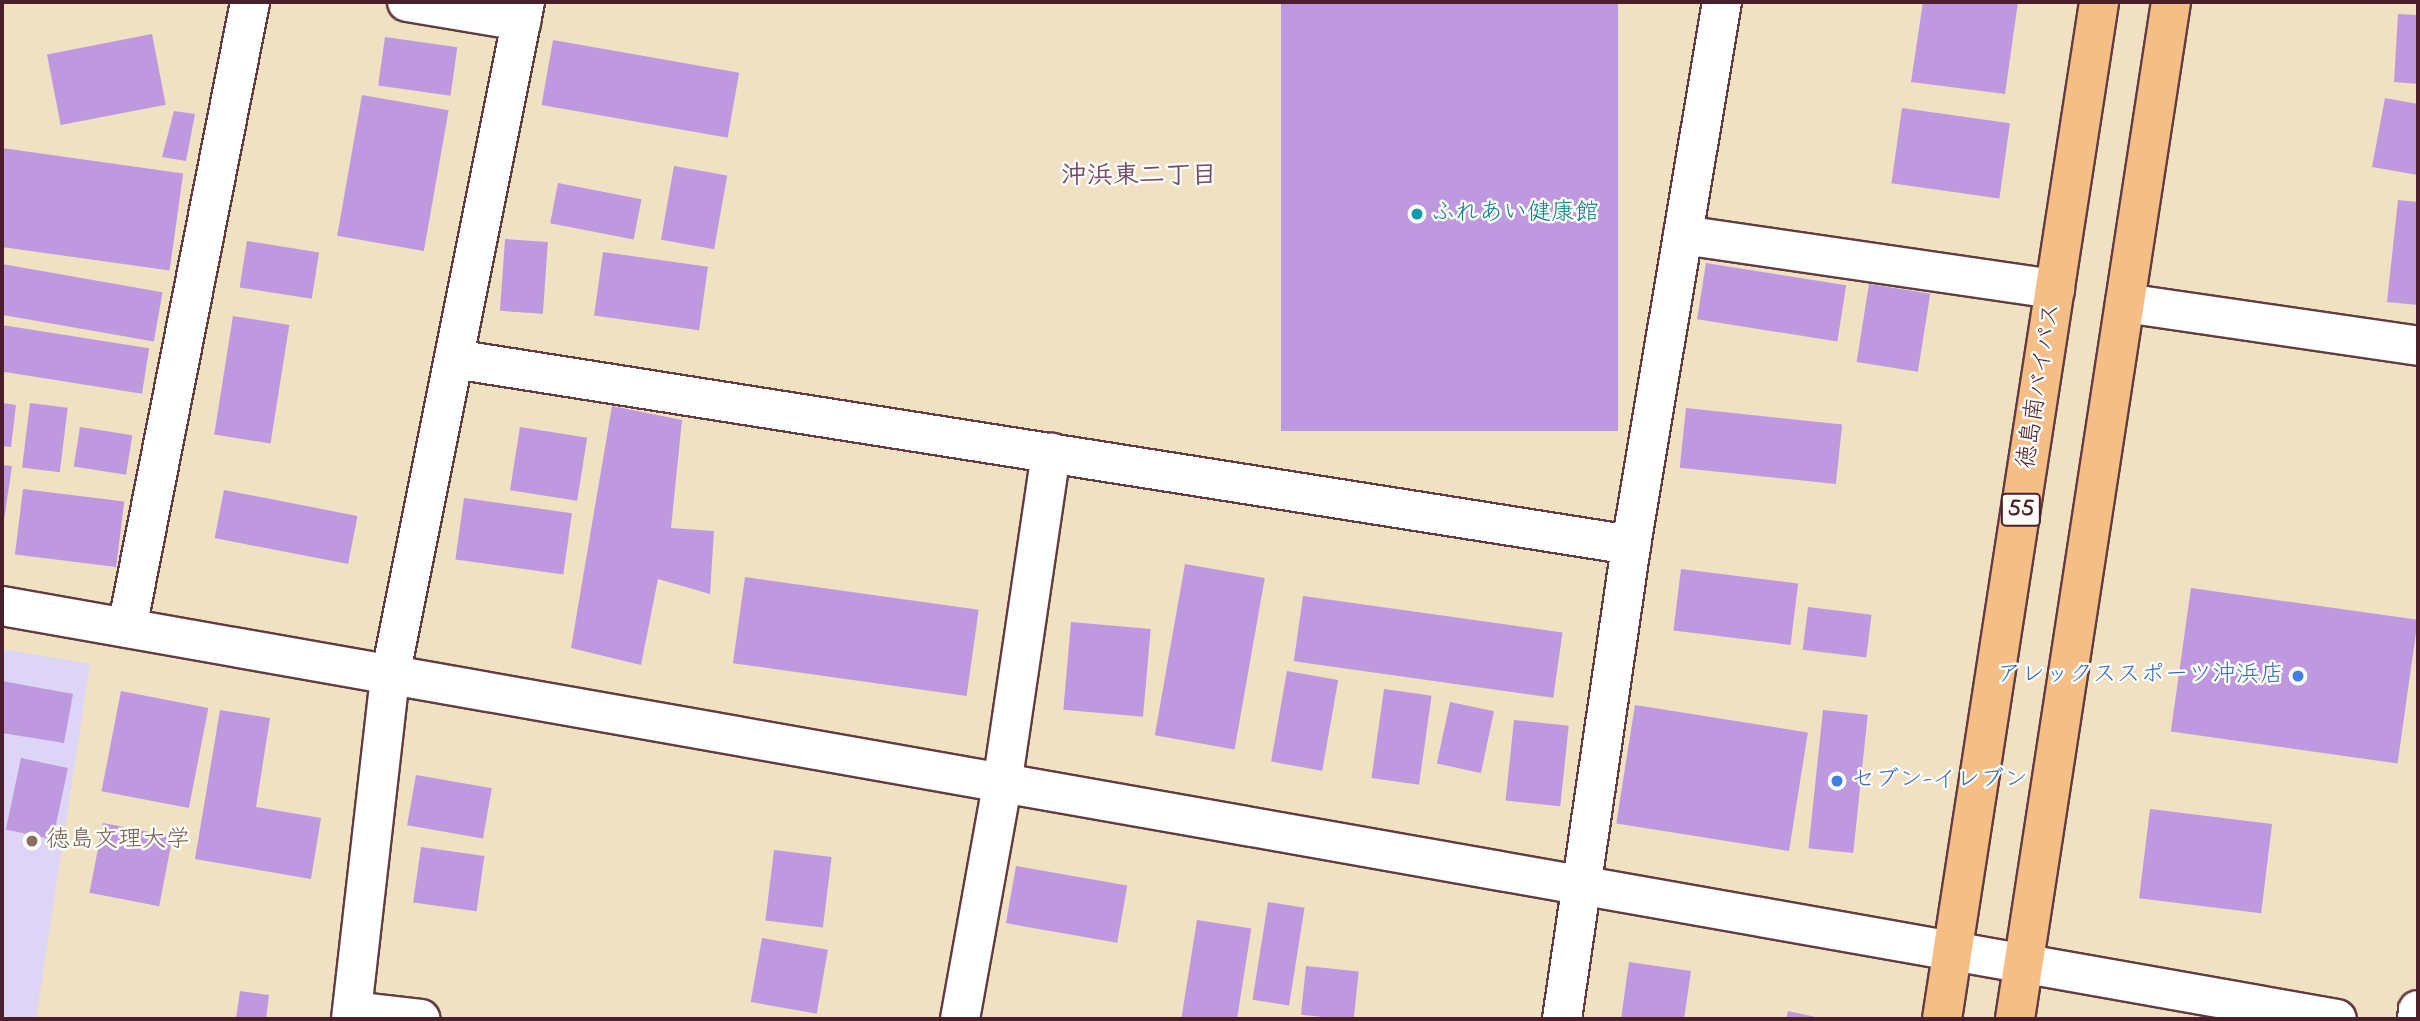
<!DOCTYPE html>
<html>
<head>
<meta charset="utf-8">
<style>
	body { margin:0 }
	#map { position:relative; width:2420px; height:1021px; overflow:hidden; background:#f0e1c3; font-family:"Indie Flower","Klee One",sans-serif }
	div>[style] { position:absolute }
	.built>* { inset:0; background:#ddd5f6 }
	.building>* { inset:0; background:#bf99e0; transform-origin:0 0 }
	.roads { filter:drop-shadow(2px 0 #633c42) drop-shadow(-2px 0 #633c42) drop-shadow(0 2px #633c42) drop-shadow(0 -2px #633c42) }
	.minor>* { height:38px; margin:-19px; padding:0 19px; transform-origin:19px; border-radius:19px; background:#fff }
	.highway>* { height:38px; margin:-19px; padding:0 19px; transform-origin:19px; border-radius:19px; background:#f6be87 }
	.dots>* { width:19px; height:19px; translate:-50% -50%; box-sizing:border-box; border:4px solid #fdfcf7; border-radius:50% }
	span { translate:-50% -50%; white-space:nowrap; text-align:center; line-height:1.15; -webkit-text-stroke:5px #fdfcf7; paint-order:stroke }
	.shield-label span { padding:2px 5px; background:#fdfcf7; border:2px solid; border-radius:5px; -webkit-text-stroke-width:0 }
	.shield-label { font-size:23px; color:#4a1f2b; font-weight:700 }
	.culture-label { font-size:24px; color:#0d838f }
	.left { translate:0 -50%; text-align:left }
	.street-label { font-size:24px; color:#4a1f2b }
	.shop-label { font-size:24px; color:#366cbe }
	.right { translate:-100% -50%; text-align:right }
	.education-label { font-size:24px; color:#785e54 }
	.neighbourhood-label { font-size:26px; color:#734a6a; font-weight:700 }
	.frame { position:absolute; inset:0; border:4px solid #4a1f2b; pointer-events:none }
</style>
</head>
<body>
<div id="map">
	<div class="built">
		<div style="clip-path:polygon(2px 649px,90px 664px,36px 1019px,2px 1019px)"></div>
	</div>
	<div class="building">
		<div style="left:1281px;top:2px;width:337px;height:429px"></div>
		<div style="clip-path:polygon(1923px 2px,2018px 2px,2005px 94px,1911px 82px)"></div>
		<div style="clip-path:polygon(2398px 14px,2418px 15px,2418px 84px,2394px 82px)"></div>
		<div style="left:152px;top:34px;width:72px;height:107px;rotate:79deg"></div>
		<div style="left:385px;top:37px;width:73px;height:49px;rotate:8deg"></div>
		<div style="left:553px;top:40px;width:189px;height:66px;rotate:10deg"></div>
		<div style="left:362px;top:95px;width:88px;height:143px;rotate:10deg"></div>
		<div style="clip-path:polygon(2385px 98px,2418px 104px,2418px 175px,2372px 167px)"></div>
		<div style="left:1902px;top:108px;width:109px;height:76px;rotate:8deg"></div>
		<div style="clip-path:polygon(174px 111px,195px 114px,186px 161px,162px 157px)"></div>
		<div style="left:2px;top:148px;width:183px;height:98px;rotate:8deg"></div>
		<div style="left:674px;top:166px;width:54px;height:75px;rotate:10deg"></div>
		<div style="left:558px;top:183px;width:85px;height:41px;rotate:11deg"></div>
		<div style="clip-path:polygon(2398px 200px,2418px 202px,2418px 305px,2387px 302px)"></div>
		<div style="left:505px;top:239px;width:43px;height:72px;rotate:4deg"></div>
		<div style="left:247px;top:241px;width:73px;height:47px;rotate:9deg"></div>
		<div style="left:603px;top:252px;width:106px;height:64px;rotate:8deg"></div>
		<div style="left:1706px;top:263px;width:142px;height:57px;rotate:9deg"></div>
		<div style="left:2px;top:264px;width:163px;height:50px;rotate:10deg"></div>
		<div style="left:1869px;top:284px;width:62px;height:79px;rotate:9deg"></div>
		<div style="left:233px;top:316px;width:57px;height:120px;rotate:9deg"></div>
		<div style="left:2px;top:325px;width:149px;height:46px;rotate:9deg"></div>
		<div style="clip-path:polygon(2px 403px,16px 405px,11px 447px,2px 446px)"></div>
		<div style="left:30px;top:403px;width:38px;height:65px;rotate:7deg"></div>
		<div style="clip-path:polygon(612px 406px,682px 420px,671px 528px,714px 531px,710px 594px,658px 579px,641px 665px,571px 648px)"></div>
		<div style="left:1686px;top:408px;width:157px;height:60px;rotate:6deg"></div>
		<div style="left:80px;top:427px;width:53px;height:40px;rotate:9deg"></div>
		<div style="left:520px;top:427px;width:68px;height:64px;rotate:9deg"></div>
		<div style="clip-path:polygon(2px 465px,12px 466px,3px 527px,2px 527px)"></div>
		<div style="left:23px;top:489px;width:102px;height:66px;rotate:7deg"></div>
		<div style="left:224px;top:490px;width:136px;height:49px;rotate:11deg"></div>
		<div style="left:464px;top:498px;width:109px;height:62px;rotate:8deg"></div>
		<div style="left:1185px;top:564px;width:81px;height:174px;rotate:10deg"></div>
		<div style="left:1681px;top:569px;width:118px;height:62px;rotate:7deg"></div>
		<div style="left:745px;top:577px;width:236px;height:87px;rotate:8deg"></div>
		<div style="left:2191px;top:588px;width:229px;height:145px;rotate:8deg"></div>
		<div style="left:1303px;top:596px;width:262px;height:66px;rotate:8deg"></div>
		<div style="left:1808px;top:607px;width:64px;height:43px;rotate:7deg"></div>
		<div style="left:1071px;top:622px;width:80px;height:88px;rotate:5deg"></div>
		<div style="left:1287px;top:671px;width:52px;height:92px;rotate:10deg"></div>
		<div style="clip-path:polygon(2px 681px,73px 694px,64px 743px,2px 733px)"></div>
		<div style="left:1384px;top:689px;width:48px;height:90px;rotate:8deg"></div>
		<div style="left:121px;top:691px;width:89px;height:102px;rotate:11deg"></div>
		<div style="left:1450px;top:702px;width:45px;height:63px;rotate:12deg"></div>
		<div style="left:1635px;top:705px;width:175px;height:120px;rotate:9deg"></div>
		<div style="clip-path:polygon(220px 710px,270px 718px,256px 807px,321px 818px,311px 879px,195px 859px)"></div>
		<div style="left:1823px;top:710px;width:45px;height:139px;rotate:6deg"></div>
		<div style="left:1514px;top:720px;width:55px;height:81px;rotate:6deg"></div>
		<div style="left:21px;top:758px;width:48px;height:73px;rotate:12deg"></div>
		<div style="left:416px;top:775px;width:77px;height:51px;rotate:10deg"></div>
		<div style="left:2150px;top:809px;width:123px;height:90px;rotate:7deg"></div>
		<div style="left:103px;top:823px;width:71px;height:71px;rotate:11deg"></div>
		<div style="left:421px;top:847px;width:64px;height:56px;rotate:8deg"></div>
		<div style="left:774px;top:850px;width:58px;height:71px;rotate:7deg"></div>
		<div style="left:1016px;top:866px;width:113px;height:58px;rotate:10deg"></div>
		<div style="left:1268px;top:902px;width:37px;height:99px;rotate:9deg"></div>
		<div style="left:1197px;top:920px;width:55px;height:100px;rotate:9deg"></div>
		<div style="left:762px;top:938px;width:67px;height:65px;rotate:10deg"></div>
		<div style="clip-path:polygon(1629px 962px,1691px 971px,1684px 1019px,1621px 1019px)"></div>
		<div style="left:1306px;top:966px;width:53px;height:49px;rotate:6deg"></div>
		<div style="clip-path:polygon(240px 991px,269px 995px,266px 1019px,236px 1019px)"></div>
		<div style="clip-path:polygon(1788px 1011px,1820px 1018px,1820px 1019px,1786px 1019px)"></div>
	</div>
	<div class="roads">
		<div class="minor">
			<div style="left:407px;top:2px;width:116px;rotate:9.5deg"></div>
			<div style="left:1683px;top:235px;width:376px;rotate:8.3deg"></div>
			<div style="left:2125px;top:303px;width:296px;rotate:8.3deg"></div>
			<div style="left:454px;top:359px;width:1192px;rotate:8.98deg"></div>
			<div style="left:2px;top:606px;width:2371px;rotate:10.03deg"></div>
			<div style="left:127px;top:628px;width:638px;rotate:-78.88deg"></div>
			<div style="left:353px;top:1011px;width:68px;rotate:6.7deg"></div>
			<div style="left:351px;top:1019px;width:344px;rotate:-83.5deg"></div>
			<div style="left:390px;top:677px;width:688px;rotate:-78.69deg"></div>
			<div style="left:960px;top:1019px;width:238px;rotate:-79.8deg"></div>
			<div style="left:1002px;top:785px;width:336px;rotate:-81.6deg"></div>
			<div style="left:1562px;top:1019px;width:479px;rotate:-81.7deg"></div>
			<div style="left:1631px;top:545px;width:551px;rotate:-80.49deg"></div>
			<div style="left:2417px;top:1019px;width:9px;rotate:-84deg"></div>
		</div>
		<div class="highway">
			<div style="left:1942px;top:1019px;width:1029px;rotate:-81.22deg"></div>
			<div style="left:2015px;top:1019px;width:1029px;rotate:-81.28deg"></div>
		</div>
	</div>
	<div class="dots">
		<div style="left:1417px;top:214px;background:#0f9aa8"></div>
		<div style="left:2298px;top:676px;background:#3f7fe0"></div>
		<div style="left:1837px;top:781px;background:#3f7fe0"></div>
		<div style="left:32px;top:841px;background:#8d6e63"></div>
	</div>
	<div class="shield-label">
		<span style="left:2021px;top:510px">55</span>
	</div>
	<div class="culture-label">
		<span class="left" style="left:1431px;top:214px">ふれあい健康館</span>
	</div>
	<div class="street-label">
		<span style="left:2040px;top:386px;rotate:-81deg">徳島南バイパス</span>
	</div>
	<div class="shop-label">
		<span class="right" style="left:2284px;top:676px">アレックススポーツ沖浜店</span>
		<span class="left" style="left:1851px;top:781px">セブン-イレブン</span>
	</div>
	<div class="education-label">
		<span class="left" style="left:46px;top:841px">徳島文理大学</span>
	</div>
	<div class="neighbourhood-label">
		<span style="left:1139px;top:178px">沖浜東二丁目</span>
	</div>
	<div class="frame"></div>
</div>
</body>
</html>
